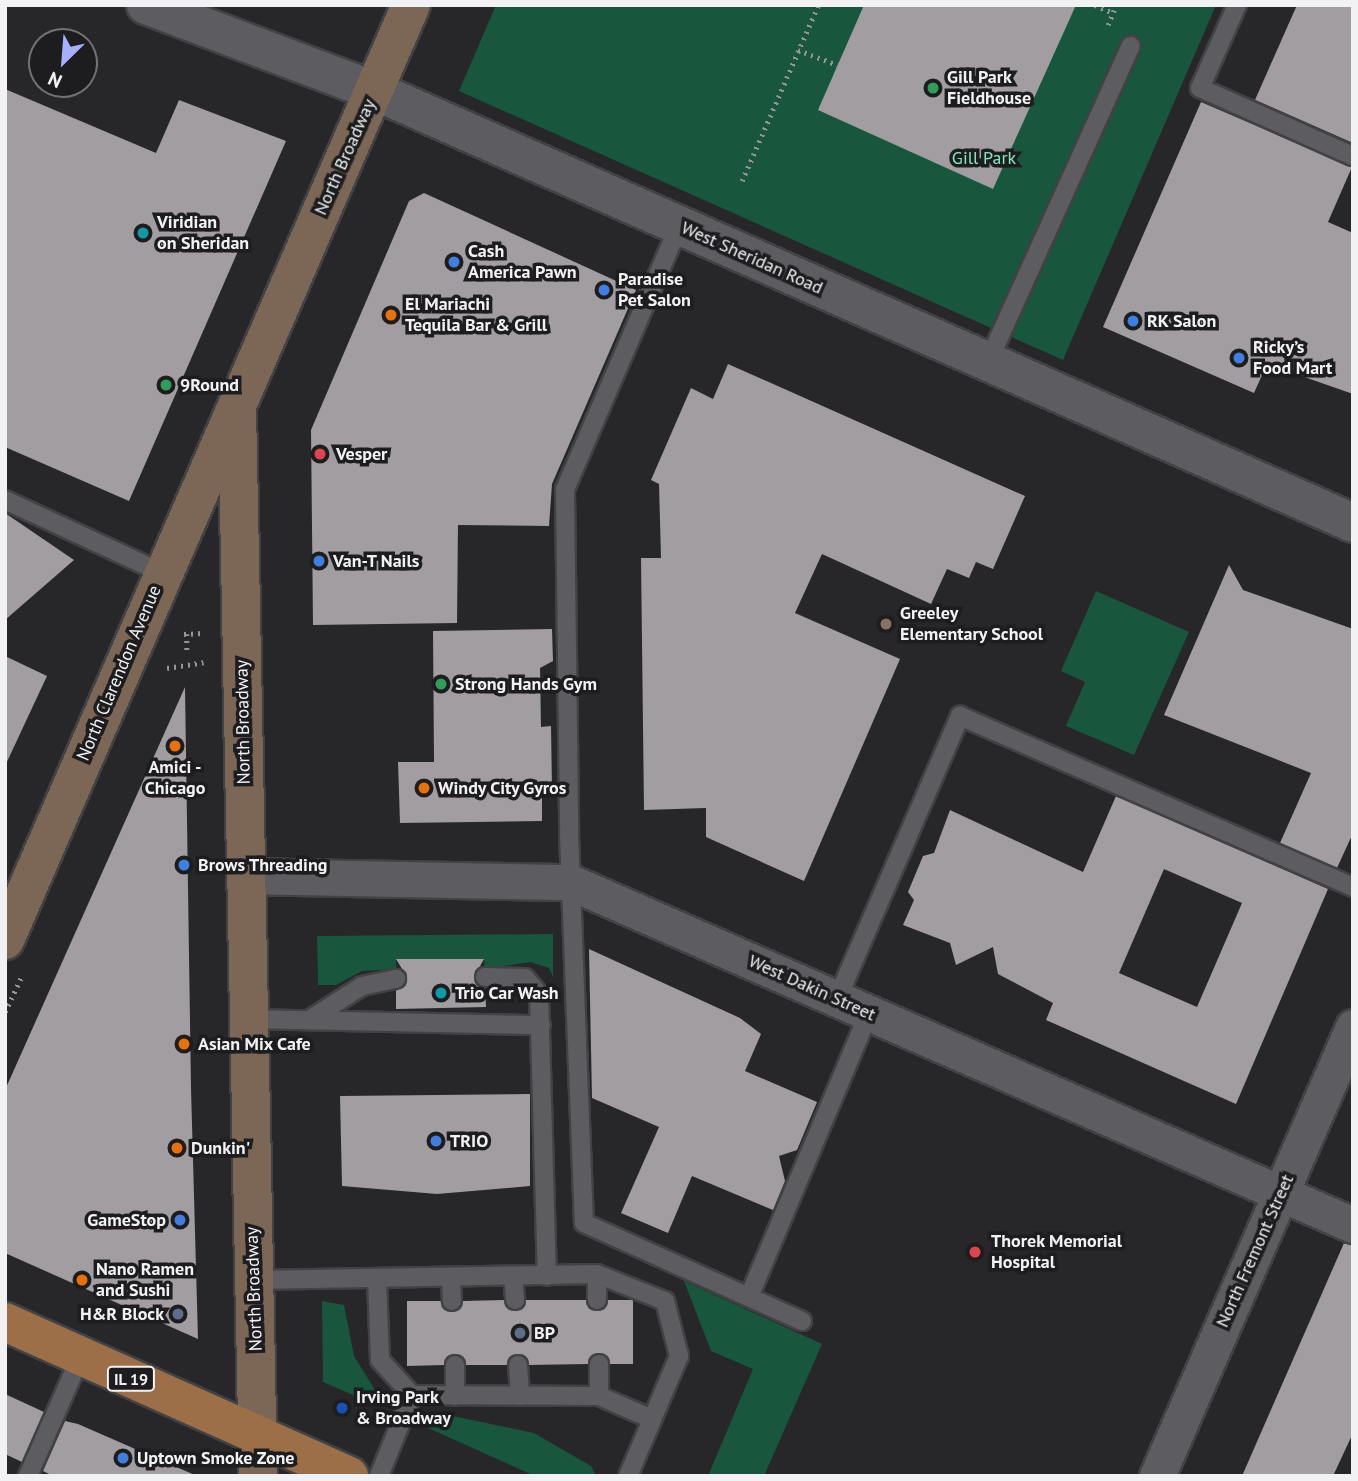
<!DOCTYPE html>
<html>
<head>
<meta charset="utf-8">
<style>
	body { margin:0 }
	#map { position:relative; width:1358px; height:1481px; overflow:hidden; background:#27272a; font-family:"PT Sans",sans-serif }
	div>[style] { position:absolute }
	.green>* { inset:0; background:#18563e }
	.building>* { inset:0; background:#a19da0 }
	.path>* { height:4.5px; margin-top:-2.25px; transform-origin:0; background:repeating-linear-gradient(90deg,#969699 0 2px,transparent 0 7px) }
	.roads { filter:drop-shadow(2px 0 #424244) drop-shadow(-2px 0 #424244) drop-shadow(0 2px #424244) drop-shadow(0 -2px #424244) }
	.service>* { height:18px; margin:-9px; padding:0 9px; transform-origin:9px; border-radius:9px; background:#5d5d61 }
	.minor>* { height:35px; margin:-17.5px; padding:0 17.5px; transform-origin:17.5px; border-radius:17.5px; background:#5d5d61 }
	.tertiary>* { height:38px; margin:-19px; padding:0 19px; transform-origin:19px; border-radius:19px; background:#5d5d61 }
	.secondary>* { height:38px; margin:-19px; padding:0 19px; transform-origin:19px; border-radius:19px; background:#7c6655 }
	.primary>* { height:38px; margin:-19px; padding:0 19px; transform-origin:19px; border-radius:19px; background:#9c6f49 }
	.dots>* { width:19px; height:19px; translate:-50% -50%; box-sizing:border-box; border:4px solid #1d1d20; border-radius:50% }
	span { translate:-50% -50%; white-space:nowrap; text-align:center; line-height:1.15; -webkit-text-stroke:7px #1d1d20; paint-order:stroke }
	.shield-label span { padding:2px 5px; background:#1d1d20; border:2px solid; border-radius:5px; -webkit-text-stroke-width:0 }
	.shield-label { font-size:16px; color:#f2f2f4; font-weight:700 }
	.poi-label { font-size:18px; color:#f2f2f4; font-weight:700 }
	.left { translate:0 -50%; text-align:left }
	.right { translate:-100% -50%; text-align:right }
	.street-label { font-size:18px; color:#f2f2f4 }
	.park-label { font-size:18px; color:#82e9bc }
	.frame { position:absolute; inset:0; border:7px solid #f2f2f4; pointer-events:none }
	.north { position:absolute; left:28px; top:28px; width:70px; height:70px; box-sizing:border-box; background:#1d1d20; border:2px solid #727275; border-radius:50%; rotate:205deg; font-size:19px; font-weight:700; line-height:28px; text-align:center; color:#f2f2f4 }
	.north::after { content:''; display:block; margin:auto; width:24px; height:32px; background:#a5b1fc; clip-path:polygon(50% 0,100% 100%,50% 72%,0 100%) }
</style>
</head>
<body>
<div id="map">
	<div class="green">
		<div style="clip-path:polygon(496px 5px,1216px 5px,1063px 360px,459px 91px)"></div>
		<div style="clip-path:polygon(1096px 591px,1189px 632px,1134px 755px,1066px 726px,1085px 682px,1061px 671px)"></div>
		<div style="clip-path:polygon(553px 934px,553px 977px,549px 968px,530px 962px,485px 969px,484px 959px,396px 959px,396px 969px,362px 971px,336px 985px,318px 985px,317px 936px)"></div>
		<div style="clip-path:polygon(684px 1281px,822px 1344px,764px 1476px,708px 1476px,753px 1369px,711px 1351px)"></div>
		<div style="clip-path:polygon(322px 1301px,344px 1305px,354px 1356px,375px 1390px,374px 1404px,323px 1382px)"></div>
		<div style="clip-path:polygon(448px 1415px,534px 1433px,591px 1466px,596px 1476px,535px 1476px,428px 1428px)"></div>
	</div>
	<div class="building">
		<div style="clip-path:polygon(864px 5px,1076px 5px,993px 189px,818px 110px)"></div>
		<div style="clip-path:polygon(1297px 5px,1353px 5px,1353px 143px,1255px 100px)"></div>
		<div style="clip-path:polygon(5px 89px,156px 153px,179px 100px,286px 141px,129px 501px,5px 447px)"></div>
		<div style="clip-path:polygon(1201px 102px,1352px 167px,1328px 222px,1353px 233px,1353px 394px,1267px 364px,1254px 393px,1103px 327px)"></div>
		<div style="clip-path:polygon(424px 193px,636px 290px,552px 484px,549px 526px,458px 525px,457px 623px,313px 625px,311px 430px,409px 201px)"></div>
		<div style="clip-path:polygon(728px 364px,1025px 496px,993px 569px,976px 562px,969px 578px,947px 569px,931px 604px,822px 554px,795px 613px,900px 659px,804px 881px,706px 837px,706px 808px,644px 810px,641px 558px,661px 558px,659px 484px,651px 480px,691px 388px,713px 399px)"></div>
		<div style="clip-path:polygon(5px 513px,74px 560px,5px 620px)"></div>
		<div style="clip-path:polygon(1229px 565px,1243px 590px,1353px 629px,1353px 833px,1337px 868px,1280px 843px,1311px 773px,1164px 715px)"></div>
		<div style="clip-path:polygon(552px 629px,553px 661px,540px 668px,541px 727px,551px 726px,552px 789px,542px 789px,542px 821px,400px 823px,398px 762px,434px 762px,433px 631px)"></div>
		<div style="clip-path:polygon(5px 656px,47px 676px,5px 766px)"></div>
		<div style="clip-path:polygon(185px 687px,191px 1088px,198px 1339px,5px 1253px,5px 1090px)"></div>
		<div style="clip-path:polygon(evenodd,1116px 796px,1328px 889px,1236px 1104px,1046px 1020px,1053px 1003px,998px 974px,993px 947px,956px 965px,950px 943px,903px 925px,914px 900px,908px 892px,923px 856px,934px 853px,950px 810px,1083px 872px,1116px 796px,1164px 869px,1242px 903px,1197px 1007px,1119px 973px,1164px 869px)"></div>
		<div style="clip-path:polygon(589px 949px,740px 1018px,761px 1034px,745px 1071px,817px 1102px,797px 1150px,779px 1156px,785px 1181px,773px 1210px,692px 1176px,668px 1233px,621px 1213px,659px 1127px,592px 1098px)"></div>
		<div style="clip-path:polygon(396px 959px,484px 959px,474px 977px,485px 988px,486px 1007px,396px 1009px,396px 991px,407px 977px)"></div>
		<div style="clip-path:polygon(530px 1094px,530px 1186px,437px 1194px,342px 1186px,340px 1096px)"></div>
		<div style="clip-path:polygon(1344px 1243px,1353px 1245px,1353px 1433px,1333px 1476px,1242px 1476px)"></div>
		<div style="clip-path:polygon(504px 1300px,515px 1311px,526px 1300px,586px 1300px,598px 1311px,608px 1300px,633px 1300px,633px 1364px,610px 1364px,598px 1353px,588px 1364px,529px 1365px,518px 1354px,507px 1365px,466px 1365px,454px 1354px,444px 1365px,407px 1366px,407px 1301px,441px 1301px,452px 1312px,463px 1301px)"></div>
		<div style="clip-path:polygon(5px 1394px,44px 1412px,22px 1462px,5px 1454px)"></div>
		<div style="clip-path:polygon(65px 1421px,78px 1424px,197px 1476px,53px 1476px,43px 1471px)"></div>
	</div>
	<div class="path">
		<div style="left:1095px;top:5px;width:20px;rotate:24deg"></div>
		<div style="left:1108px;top:25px;width:22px;rotate:-68deg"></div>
		<div style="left:798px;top:50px;width:43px;rotate:20.6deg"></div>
		<div style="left:742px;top:181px;width:192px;rotate:-66.6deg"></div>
		<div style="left:184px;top:634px;width:19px;rotate:-3deg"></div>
		<div style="left:187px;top:634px;width:17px;rotate:90deg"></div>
		<div style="left:167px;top:668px;width:37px;rotate:-9deg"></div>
		<div style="left:5px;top:1012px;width:38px;rotate:-65deg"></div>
	</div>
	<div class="roads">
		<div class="service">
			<div style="left:1237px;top:5px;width:91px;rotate:114deg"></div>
			<div style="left:1200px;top:88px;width:167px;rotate:24deg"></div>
			<div style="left:679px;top:226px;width:287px;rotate:113.4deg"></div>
			<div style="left:565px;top:489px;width:345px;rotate:89.3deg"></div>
			<div style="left:569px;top:834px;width:389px;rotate:87.8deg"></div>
			<div style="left:584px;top:1223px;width:239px;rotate:24.2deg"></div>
			<div style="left:988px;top:362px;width:347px;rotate:-65.7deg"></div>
			<div style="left:5px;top:500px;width:173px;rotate:24.9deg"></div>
			<div style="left:485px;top:977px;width:40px;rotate:1.4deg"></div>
			<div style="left:525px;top:978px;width:21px;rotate:49deg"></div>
			<div style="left:539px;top:994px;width:282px;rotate:88.4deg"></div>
			<div style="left:837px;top:999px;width:309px;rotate:-66.5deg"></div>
			<div style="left:960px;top:716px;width:429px;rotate:23.5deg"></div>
			<div style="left:248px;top:1019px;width:293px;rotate:1.2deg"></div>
			<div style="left:309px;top:1020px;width:63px;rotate:-32.7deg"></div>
			<div style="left:362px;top:986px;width:35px;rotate:-12deg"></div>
			<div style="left:597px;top:1274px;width:26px;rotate:90deg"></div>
			<div style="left:513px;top:1276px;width:24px;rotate:85deg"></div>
			<div style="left:451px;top:1277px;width:24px;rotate:88deg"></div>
			<div style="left:377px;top:1279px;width:81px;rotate:87.9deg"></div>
			<div style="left:380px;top:1360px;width:47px;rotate:47.6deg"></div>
			<div style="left:254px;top:1280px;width:343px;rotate:-1deg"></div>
			<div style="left:597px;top:1274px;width:73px;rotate:21.7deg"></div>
			<div style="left:665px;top:1301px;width:57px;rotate:75.7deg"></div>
			<div style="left:679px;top:1356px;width:130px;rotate:113deg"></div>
			<div style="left:749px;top:1297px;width:308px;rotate:-67.1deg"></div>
			<div style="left:599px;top:1364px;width:32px;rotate:90deg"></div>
			<div style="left:455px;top:1365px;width:31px;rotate:90deg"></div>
			<div style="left:518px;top:1365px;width:31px;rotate:86deg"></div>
			<div style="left:28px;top:1476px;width:131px;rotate:-66.2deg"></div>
			<div style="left:379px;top:1476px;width:87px;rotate:-67.8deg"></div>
			<div style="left:412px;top:1395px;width:187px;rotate:0.3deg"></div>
			<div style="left:599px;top:1396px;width:58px;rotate:23.5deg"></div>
		</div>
		<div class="minor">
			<div style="left:244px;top:876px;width:326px;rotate:1.1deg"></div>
			<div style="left:570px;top:882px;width:855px;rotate:23.66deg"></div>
			<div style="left:1157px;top:1476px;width:490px;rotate:-66.4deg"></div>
		</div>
		<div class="tertiary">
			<div style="left:146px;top:5px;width:245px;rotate:20.6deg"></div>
			<div style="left:375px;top:91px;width:1069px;rotate:23.83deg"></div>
		</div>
		<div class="secondary">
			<div style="left:237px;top:407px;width:1069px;rotate:88.87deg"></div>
			<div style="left:5px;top:940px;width:1019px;rotate:-66.53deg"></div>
		</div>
		<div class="primary">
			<div style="left:5px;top:1322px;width:377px;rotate:24.1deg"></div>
		</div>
	</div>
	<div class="dots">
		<div style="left:933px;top:88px;background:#2e9e5b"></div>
		<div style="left:143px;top:233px;background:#0f9aa8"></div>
		<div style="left:454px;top:262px;background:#3f7fe0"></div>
		<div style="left:604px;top:290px;background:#3f7fe0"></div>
		<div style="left:391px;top:315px;background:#e8710a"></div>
		<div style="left:1133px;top:321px;background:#3f7fe0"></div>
		<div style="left:1239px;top:358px;background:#3f7fe0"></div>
		<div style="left:166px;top:385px;background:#2e9e5b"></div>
		<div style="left:320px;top:454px;background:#e0444e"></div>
		<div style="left:319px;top:561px;background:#3f7fe0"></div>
		<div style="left:886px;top:624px;background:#8d6e63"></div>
		<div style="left:441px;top:684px;background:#2e9e5b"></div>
		<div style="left:175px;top:746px;background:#e8710a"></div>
		<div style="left:424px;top:788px;background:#e8710a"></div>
		<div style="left:184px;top:865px;background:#3f7fe0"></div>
		<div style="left:441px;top:993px;background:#0f9aa8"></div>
		<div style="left:184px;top:1044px;background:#e8710a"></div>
		<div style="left:436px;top:1141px;background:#3f7fe0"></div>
		<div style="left:177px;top:1148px;background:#e8710a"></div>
		<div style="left:180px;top:1220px;background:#3f7fe0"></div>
		<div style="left:975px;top:1252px;background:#e0444e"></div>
		<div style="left:82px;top:1280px;background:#e8710a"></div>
		<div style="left:178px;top:1314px;background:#5c6f8a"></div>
		<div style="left:520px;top:1333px;background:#5c6f8a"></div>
		<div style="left:342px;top:1408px;background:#1a4fb4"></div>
		<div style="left:123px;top:1458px;background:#3f7fe0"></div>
	</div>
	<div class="shield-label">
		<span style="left:131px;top:1379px">IL 19</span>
	</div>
	<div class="poi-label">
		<span class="left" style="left:947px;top:88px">Gill Park<br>Fieldhouse</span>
		<span class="left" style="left:157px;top:233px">Viridian<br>on Sheridan</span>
		<span class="left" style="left:468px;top:262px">Cash<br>America Pawn</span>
		<span class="left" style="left:618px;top:290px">Paradise<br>Pet Salon</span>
		<span class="left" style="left:405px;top:315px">El Mariachi<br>Tequila Bar &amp; Grill</span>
		<span class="left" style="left:1147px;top:321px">RK Salon</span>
		<span class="left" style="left:1253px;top:358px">Ricky’s<br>Food Mart</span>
		<span class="left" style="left:180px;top:385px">9Round</span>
		<span class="left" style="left:336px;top:454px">Vesper</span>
		<span class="left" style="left:333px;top:561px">Van-T Nails</span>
		<span class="left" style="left:900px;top:624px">Greeley<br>Elementary School</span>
		<span class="left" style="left:455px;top:684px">Strong Hands Gym</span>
		<span style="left:175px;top:778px">Amici -<br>Chicago</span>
		<span class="left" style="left:438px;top:788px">Windy City Gyros</span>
		<span class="left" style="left:198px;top:865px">Brows Threading</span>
		<span class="left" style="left:455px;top:993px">Trio Car Wash</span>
		<span class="left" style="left:198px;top:1044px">Asian Mix Cafe</span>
		<span class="left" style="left:450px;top:1141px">TRIO</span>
		<span class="left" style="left:191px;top:1148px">Dunkin'</span>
		<span class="right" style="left:166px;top:1220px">GameStop</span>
		<span class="left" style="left:991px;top:1252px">Thorek Memorial<br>Hospital</span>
		<span class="left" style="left:96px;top:1280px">Nano Ramen<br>and Sushi</span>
		<span class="right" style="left:164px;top:1314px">H&amp;R Block</span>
		<span class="left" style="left:534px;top:1333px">BP</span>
		<span class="left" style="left:356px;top:1408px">Irving Park<br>&amp; Broadway</span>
		<span class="left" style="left:137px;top:1458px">Uptown Smoke Zone</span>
	</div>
	<div class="street-label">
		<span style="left:345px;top:157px;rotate:-66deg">North Broadway</span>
		<span style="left:752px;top:258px;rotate:24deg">West Sheridan Road</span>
		<span style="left:119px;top:673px;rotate:-67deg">North Clarendon Avenue</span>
		<span style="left:243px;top:722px;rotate:-91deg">North Broadway</span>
		<span style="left:812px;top:988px;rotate:24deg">West Dakin Street</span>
		<span style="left:1255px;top:1251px;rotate:-66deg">North Fremont Street</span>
		<span style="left:254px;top:1289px;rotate:-92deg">North Broadway</span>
	</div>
	<div class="park-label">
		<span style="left:984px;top:158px">Gill Park</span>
	</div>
	<div class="frame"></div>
	<div class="north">N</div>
</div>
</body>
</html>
